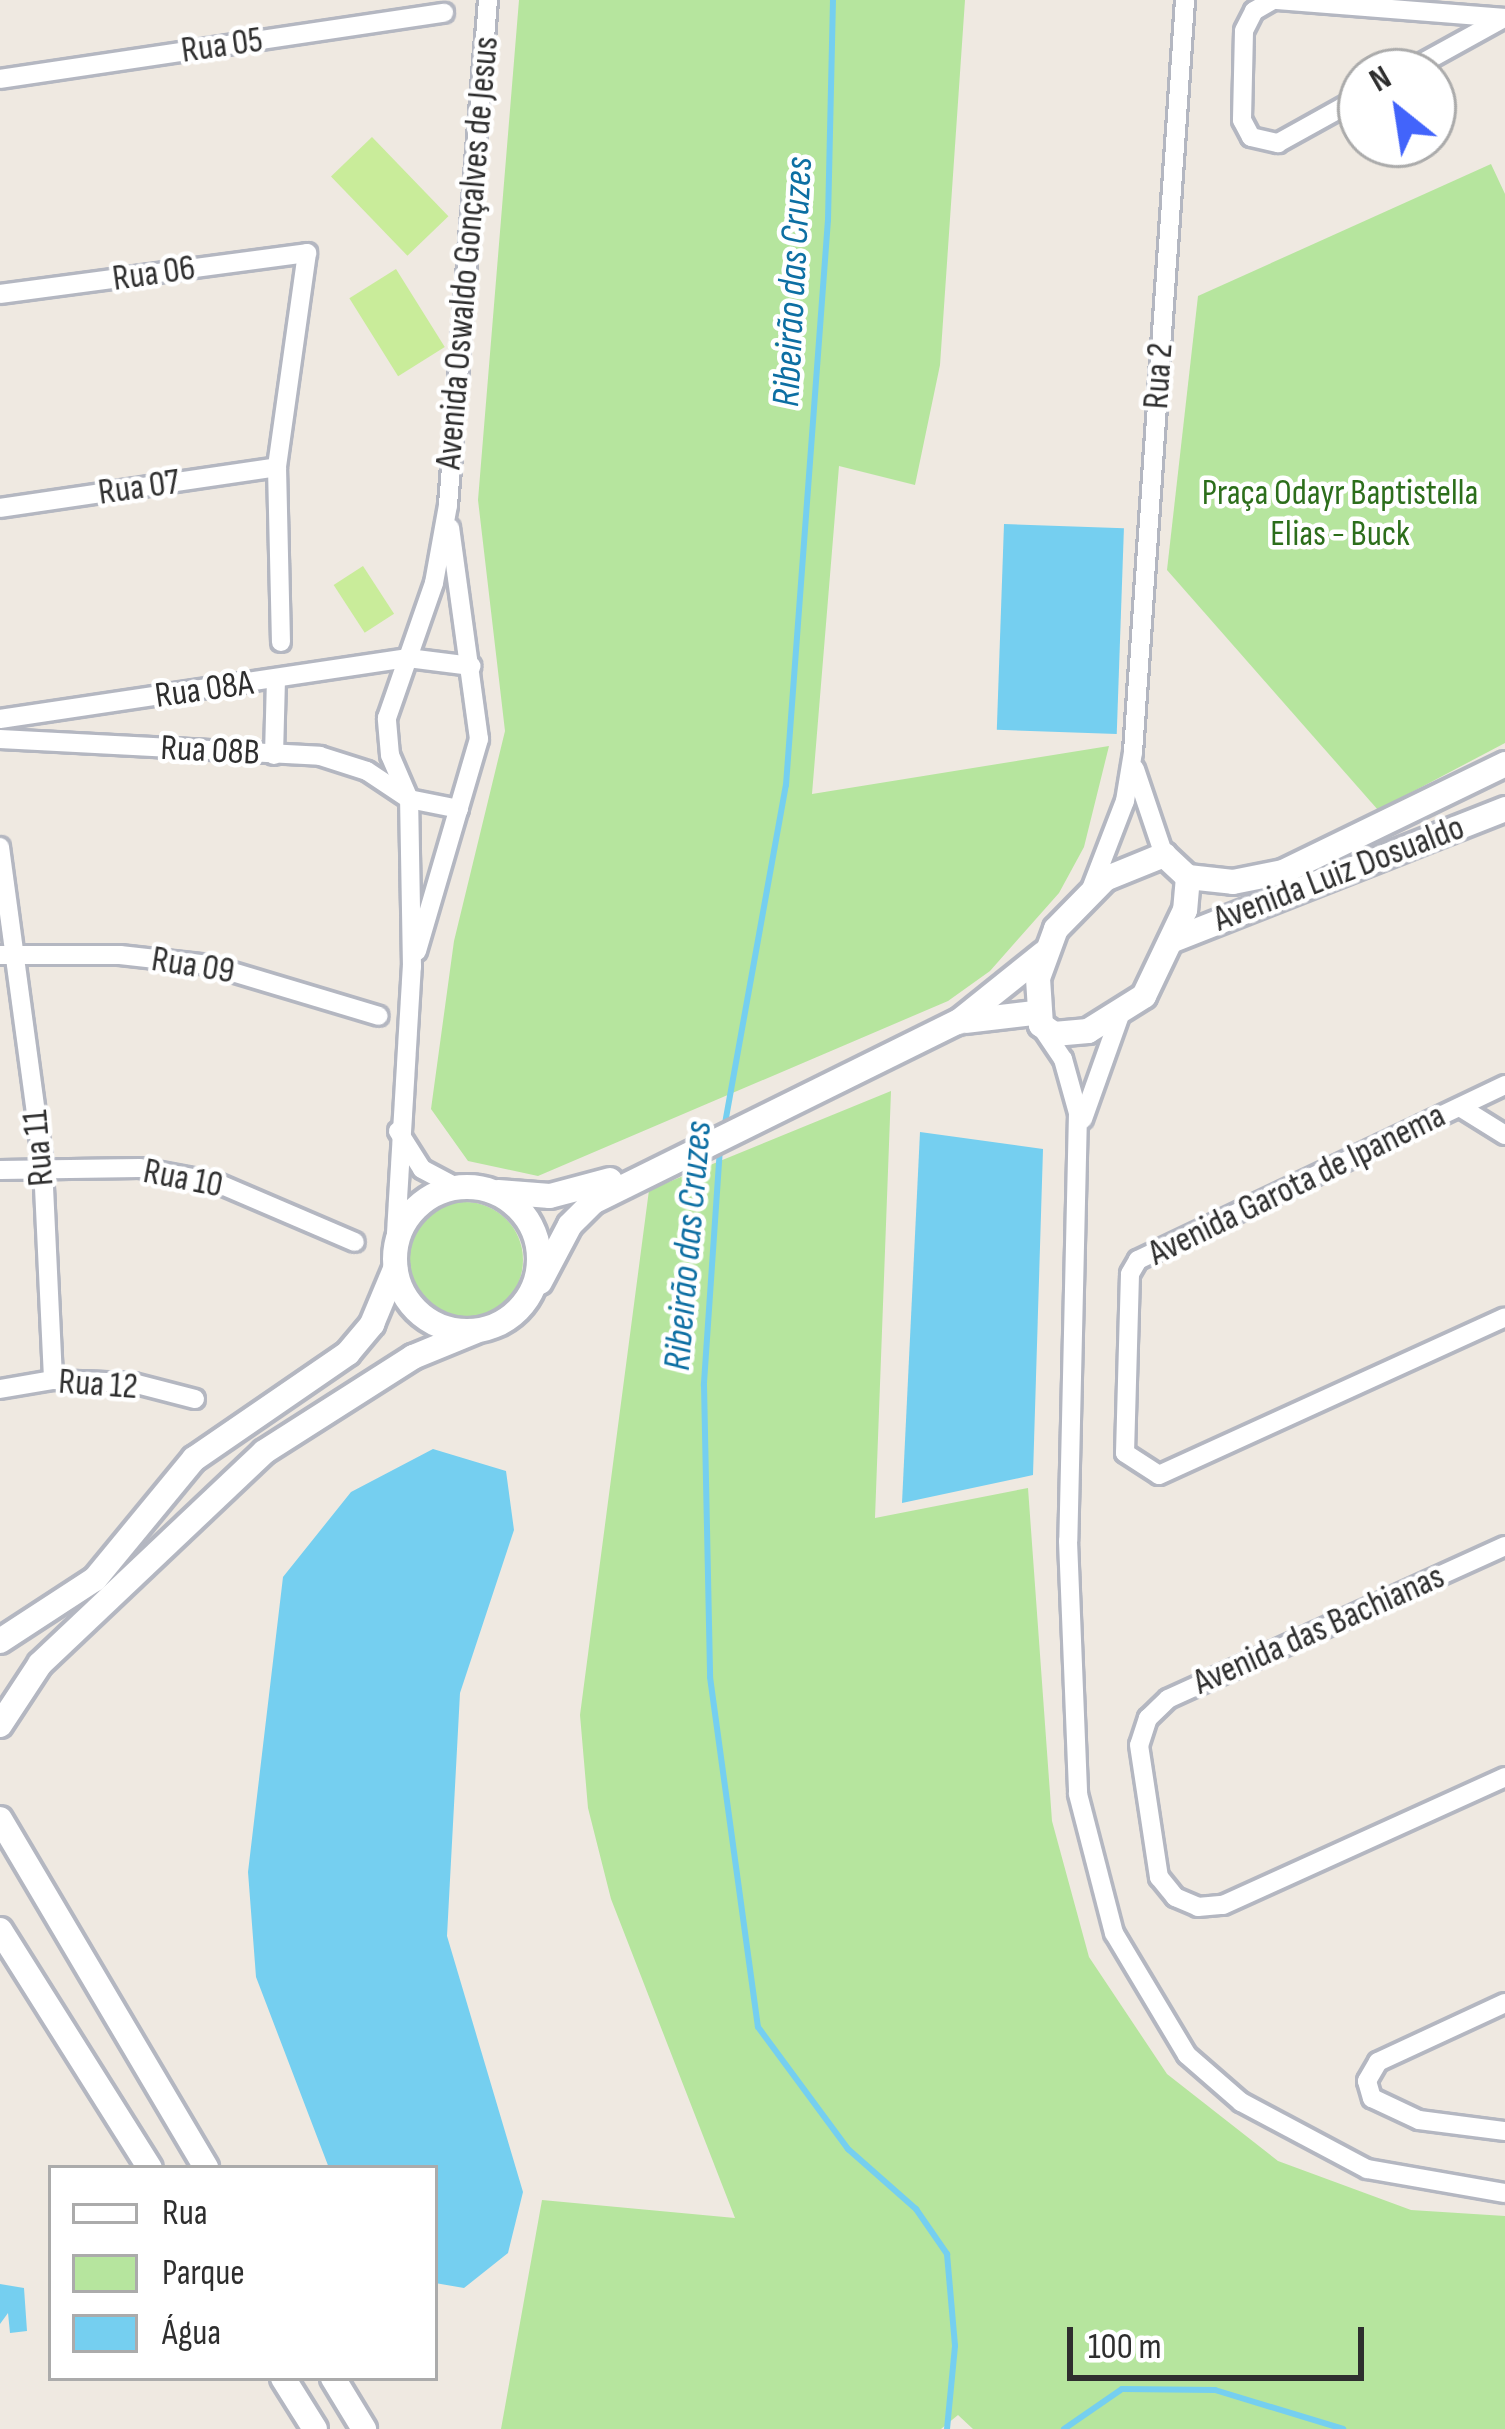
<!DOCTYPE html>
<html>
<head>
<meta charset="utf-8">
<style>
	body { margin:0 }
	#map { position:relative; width:1505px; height:2429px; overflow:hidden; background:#efe9e1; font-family:"Sofia Sans Condensed",sans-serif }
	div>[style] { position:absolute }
	.green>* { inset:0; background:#b6e59e }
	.round { border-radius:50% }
	.pitch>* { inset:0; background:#c9ec9a; transform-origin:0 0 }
	.water>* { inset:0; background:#75cff0; transform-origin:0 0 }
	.stream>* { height:6px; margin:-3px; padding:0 3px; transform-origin:3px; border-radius:3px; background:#75cff0 }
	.roads { filter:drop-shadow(3px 0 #b4b7c1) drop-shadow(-3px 0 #b4b7c1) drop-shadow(0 3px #b4b7c1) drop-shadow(0 -3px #b4b7c1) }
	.minor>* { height:18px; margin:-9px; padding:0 9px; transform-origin:9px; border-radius:9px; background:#fff }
	.tertiary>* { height:24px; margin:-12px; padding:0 12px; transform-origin:12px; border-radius:12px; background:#fff }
	.tertiary>.ring { margin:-12px; padding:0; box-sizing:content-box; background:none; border:24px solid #fff; border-radius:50% }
	span { translate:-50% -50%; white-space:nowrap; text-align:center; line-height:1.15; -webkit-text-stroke:9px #fff; paint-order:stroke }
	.street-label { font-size:36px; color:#2e2e2e }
	.park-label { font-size:36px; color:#2c6e1b }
	.water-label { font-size:39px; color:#0d6fa3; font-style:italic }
	.legend { position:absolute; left:48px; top:2165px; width:390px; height:216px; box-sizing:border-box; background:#fff; border:3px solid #ababab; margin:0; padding:15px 21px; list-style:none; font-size:36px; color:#2e2e2e }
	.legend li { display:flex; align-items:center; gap:24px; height:60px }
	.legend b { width:60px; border:3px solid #ababab }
	.north { position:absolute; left:1337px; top:48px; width:120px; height:120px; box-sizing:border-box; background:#fff; border:3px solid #ababab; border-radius:50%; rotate:330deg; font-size:33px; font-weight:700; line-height:48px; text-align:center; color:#2e2e2e }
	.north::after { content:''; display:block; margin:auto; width:42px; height:54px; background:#4264fb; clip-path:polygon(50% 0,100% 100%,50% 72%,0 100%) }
	.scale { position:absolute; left:1067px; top:2327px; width:297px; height:54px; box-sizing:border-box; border:6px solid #2e2e2e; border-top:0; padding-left:15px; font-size:36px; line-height:42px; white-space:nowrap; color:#2e2e2e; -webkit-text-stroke:9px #fff; paint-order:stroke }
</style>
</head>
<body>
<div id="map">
	<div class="green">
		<div style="clip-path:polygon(519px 0,965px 0,940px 365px,915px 485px,839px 466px,812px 794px,1109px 746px,1084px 847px,1059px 893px,990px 971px,948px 1001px,538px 1176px,468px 1161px,431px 1109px,454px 941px,505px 731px,478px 500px)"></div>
		<div style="clip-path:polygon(1491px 164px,1505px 194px,1505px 743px,1378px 810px,1167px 570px,1198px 296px)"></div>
		<div style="clip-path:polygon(891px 1091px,875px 1518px,1028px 1488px,1052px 1821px,1089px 1957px,1167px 2074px,1278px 2161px,1411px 2210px,1505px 2216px,1505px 2429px,973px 2429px,958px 2415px,941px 2429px,501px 2429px,542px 2200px,735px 2218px,611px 1899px,588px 1808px,580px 1715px,649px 1190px)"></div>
		<div class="round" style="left:407px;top:1202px;width:116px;height:116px"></div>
	</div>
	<div class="pitch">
		<div style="left:372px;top:137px;width:110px;height:57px;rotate:46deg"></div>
		<div style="left:396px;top:269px;width:92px;height:55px;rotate:58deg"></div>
		<div style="left:363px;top:566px;width:57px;height:35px;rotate:57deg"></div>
	</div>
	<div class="water">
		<div style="left:1004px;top:524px;width:120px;height:206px;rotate:2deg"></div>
		<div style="clip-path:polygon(920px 1132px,1043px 1149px,1033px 1475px,902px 1503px)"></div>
		<div style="clip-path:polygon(433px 1449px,506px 1471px,514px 1530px,460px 1693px,447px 1936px,523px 2192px,508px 2253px,464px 2288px,435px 2283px,435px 2168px,329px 2168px,256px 1977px,248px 1872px,283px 1577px,351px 1492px)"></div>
		<div style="clip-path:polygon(0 2284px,24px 2288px,27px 2331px,10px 2333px,8px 2313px,0 2324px)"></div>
	</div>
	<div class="stream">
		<div style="left:724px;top:1129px;width:350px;rotate:-79.8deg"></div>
		<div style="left:786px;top:785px;width:567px;rotate:-85.75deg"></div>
		<div style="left:828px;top:220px;width:220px;rotate:-88.7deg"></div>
		<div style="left:720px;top:1148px;width:238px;rotate:93.9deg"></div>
		<div style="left:704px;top:1385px;width:292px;rotate:88.8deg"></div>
		<div style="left:710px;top:1677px;width:353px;rotate:82.2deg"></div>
		<div style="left:758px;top:2027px;width:152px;rotate:53.6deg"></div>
		<div style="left:848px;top:2149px;width:91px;rotate:41.4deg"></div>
		<div style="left:916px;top:2209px;width:55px;rotate:55.4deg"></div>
		<div style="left:947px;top:2254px;width:92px;rotate:85deg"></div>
		<div style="left:955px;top:2346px;width:83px;rotate:95.5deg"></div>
		<div style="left:1064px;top:2429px;width:70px;rotate:-34.6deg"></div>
		<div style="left:1122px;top:2389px;width:93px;rotate:0.6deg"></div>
		<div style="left:1215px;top:2390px;width:134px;rotate:16.9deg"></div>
	</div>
	<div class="roads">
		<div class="minor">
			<div style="left:1273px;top:0;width:22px;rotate:150deg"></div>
			<div style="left:1254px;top:11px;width:22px;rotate:117deg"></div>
			<div style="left:1244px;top:31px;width:89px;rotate:91.3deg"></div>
			<div style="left:1242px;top:120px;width:19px;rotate:62deg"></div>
			<div style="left:1251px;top:137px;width:28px;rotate:13deg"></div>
			<div style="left:1278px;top:143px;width:95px;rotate:-29deg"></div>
			<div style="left:1277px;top:0;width:229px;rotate:4.5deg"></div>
			<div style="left:1406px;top:72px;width:110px;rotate:-28.9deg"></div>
			<div style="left:0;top:79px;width:449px;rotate:-8.5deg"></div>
			<div style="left:0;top:294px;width:310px;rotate:-7.6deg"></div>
			<div style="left:307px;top:253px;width:216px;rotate:98deg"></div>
			<div style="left:277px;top:467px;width:175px;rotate:88.7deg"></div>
			<div style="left:0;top:508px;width:280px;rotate:-8.4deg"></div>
			<div style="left:0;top:719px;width:413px;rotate:-8.5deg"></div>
			<div style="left:408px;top:658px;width:64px;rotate:7.2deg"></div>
			<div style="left:0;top:739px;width:320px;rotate:3deg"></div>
			<div style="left:320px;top:756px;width:49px;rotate:17.7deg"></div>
			<div style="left:367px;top:771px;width:50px;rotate:33.7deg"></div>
			<div style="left:409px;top:799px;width:51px;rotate:11.3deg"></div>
			<div style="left:274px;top:755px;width:75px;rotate:-88.5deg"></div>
			<div style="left:1135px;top:769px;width:91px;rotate:71.4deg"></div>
			<div style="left:0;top:847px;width:322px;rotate:82.3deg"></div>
			<div style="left:43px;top:1166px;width:214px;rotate:87.3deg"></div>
			<div style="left:1091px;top:889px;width:94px;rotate:-68.9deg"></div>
			<div style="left:1125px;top:801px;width:50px;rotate:-80.7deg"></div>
			<div style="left:1133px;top:752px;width:754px;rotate:-86.04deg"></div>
			<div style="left:417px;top:951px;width:221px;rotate:-73.7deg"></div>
			<div style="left:479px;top:739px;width:213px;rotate:-97.8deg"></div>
			<div style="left:0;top:955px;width:120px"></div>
			<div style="left:120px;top:955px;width:90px;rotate:6.4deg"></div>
			<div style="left:209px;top:965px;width:177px;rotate:16.7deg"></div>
			<div style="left:1042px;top:1028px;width:37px;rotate:56deg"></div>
			<div style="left:1063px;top:1059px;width:56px;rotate:74.5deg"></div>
			<div style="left:1078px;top:1113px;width:428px;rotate:91.3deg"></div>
			<div style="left:1068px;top:1541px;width:253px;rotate:87.7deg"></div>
			<div style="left:1078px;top:1794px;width:144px;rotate:75.5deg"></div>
			<div style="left:1114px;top:1933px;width:142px;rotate:59.1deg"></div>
			<div style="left:1187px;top:2055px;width:72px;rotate:41deg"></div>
			<div style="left:1241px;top:2102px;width:143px;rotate:28deg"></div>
			<div style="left:1367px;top:2169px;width:140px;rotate:9.9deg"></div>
			<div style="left:1505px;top:1085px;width:407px;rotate:154.5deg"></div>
			<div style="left:1138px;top:1260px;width:16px;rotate:120deg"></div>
			<div style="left:1130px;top:1274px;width:179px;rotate:91.6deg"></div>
			<div style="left:1125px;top:1453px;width:40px;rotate:32.9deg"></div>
			<div style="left:1159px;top:1475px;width:380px;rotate:-24.5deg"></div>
			<div style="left:1460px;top:1107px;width:53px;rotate:31.9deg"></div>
			<div style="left:1083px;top:1119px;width:107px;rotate:-70.4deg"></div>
			<div style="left:398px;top:1131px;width:45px;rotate:57.7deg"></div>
			<div style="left:422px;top:1169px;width:40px;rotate:28deg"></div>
			<div style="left:0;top:1170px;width:140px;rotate:-0.8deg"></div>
			<div style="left:140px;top:1168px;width:76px;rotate:10.6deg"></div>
			<div style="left:215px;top:1182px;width:152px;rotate:23.2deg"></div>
			<div style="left:395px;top:1250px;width:284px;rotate:-86.6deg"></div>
			<div style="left:412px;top:967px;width:168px;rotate:-91deg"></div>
			<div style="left:409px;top:799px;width:48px;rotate:-113.4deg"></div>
			<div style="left:390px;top:755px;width:37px;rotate:-95deg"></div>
			<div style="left:387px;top:718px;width:143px;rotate:-70.8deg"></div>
			<div style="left:434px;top:583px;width:79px;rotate:-79.8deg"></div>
			<div style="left:448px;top:505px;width:507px;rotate:-85.47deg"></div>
			<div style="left:0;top:1389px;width:54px;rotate:-9.6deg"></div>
			<div style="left:53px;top:1380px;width:80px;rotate:2.1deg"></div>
			<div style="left:133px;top:1383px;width:64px;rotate:14.5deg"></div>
			<div style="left:1505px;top:1546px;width:370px;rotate:155.6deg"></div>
			<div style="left:1168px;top:1699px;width:28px;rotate:136deg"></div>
			<div style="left:1148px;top:1718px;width:28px;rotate:108deg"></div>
			<div style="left:1139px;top:1745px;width:134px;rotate:81.4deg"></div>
			<div style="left:1159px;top:1877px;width:26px;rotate:51deg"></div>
			<div style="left:1175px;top:1897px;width:25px;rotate:23deg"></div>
			<div style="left:1198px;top:1907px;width:25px;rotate:-5deg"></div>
			<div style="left:1223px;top:1905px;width:310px;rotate:-24.4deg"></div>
			<div style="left:1505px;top:2003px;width:140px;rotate:155.1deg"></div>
			<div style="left:1378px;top:2062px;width:22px;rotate:120deg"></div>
			<div style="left:1367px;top:2081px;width:18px;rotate:74deg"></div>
			<div style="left:1372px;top:2098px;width:52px;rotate:25.1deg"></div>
			<div style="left:1419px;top:2120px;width:87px;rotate:7.3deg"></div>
		</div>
		<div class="tertiary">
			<div style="left:1164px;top:855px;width:33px;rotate:43deg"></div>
			<div style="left:1188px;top:877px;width:33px;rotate:95deg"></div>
			<div style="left:1185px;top:910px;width:95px;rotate:115.5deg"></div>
			<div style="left:1144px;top:996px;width:66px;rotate:148deg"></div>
			<div style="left:1088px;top:1031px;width:34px;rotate:175deg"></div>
			<div style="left:1054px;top:1034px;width:16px;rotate:-145deg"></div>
			<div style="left:1041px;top:1025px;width:47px;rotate:-93.7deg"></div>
			<div style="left:1038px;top:978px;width:52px;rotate:-69.8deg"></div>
			<div style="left:1056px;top:929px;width:70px;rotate:-45.6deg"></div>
			<div style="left:1105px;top:879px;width:64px;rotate:-22.1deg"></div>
			<div style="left:1188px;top:877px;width:45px;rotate:6.3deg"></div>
			<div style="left:1233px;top:882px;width:51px;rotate:-11.3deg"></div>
			<div style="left:1283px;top:872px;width:247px;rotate:-25.9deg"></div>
			<div style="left:1173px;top:940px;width:357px;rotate:-21.5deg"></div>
			<div style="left:966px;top:1021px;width:68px;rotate:-6.7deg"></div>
			<div class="ring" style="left:395px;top:1187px;width:120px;height:120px"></div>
			<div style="left:498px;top:1192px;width:52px;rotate:4.4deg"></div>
			<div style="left:550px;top:1196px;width:62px;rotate:-14.9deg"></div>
			<div style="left:540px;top:1282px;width:64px;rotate:-62.2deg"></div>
			<div style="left:570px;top:1225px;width:33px;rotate:-45deg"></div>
			<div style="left:593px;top:1202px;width:407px;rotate:-26.3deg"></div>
			<div style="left:958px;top:1022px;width:110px;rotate:-38.7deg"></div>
			<div style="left:0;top:1641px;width:113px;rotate:-33.1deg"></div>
			<div style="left:95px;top:1579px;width:156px;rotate:-50.5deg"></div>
			<div style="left:194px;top:1459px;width:187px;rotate:-34.5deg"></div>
			<div style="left:348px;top:1353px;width:38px;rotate:-50deg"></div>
			<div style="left:372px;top:1324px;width:60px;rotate:-67.3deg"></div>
			<div style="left:0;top:1725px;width:73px;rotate:-56.7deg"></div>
			<div style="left:40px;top:1664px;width:308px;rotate:-43.4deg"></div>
			<div style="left:264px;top:1452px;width:177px;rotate:-32.5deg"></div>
			<div style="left:413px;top:1357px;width:68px;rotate:-22.4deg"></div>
			<div style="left:0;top:1819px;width:405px;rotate:59.4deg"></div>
			<div style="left:0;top:1930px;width:281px;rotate:57.8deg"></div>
			<div style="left:283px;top:2378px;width:60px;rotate:57.9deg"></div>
			<div style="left:333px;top:2378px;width:60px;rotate:58.7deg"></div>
		</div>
	</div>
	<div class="street-label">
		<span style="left:222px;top:46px;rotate:-8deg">Rua 05</span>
		<span style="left:468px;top:253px;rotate:-85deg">Avenida Oswaldo Gonçalves de Jesus</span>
		<span style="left:154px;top:274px;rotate:-8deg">Rua 06</span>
		<span style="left:1159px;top:376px;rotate:-86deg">Rua 2</span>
		<span style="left:139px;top:488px;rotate:-8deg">Rua 07</span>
		<span style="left:204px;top:690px;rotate:-8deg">Rua 08A</span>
		<span style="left:210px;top:751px;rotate:3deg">Rua 08B</span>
		<span style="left:1339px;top:874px;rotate:-21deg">Avenida Luiz Dosualdo</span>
		<span style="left:193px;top:966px;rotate:9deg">Rua 09</span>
		<span style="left:39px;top:1148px;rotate:-95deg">Rua 11</span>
		<span style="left:183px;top:1179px;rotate:11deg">Rua 10</span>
		<span style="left:1297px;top:1185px;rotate:-26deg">Avenida Garota de Ipanema</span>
		<span style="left:98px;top:1385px;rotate:4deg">Rua 12</span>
		<span style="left:1319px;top:1630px;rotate:-24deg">Avenida das Bachianas</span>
	</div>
	<div class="park-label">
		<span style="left:1340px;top:514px">Praça Odayr Baptistella<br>Elias - Buck</span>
	</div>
	<div class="water-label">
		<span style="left:794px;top:282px;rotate:-87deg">Ribeirão das Cruzes</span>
		<span style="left:689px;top:1246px;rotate:-85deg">Ribeirão das Cruzes</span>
	</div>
	<ul class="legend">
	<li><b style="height:15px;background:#fff"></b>Rua</li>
	<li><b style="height:33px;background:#b6e59e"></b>Parque</li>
	<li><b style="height:33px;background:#75cff0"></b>Água</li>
	</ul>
	<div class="north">N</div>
	<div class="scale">100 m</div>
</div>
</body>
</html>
